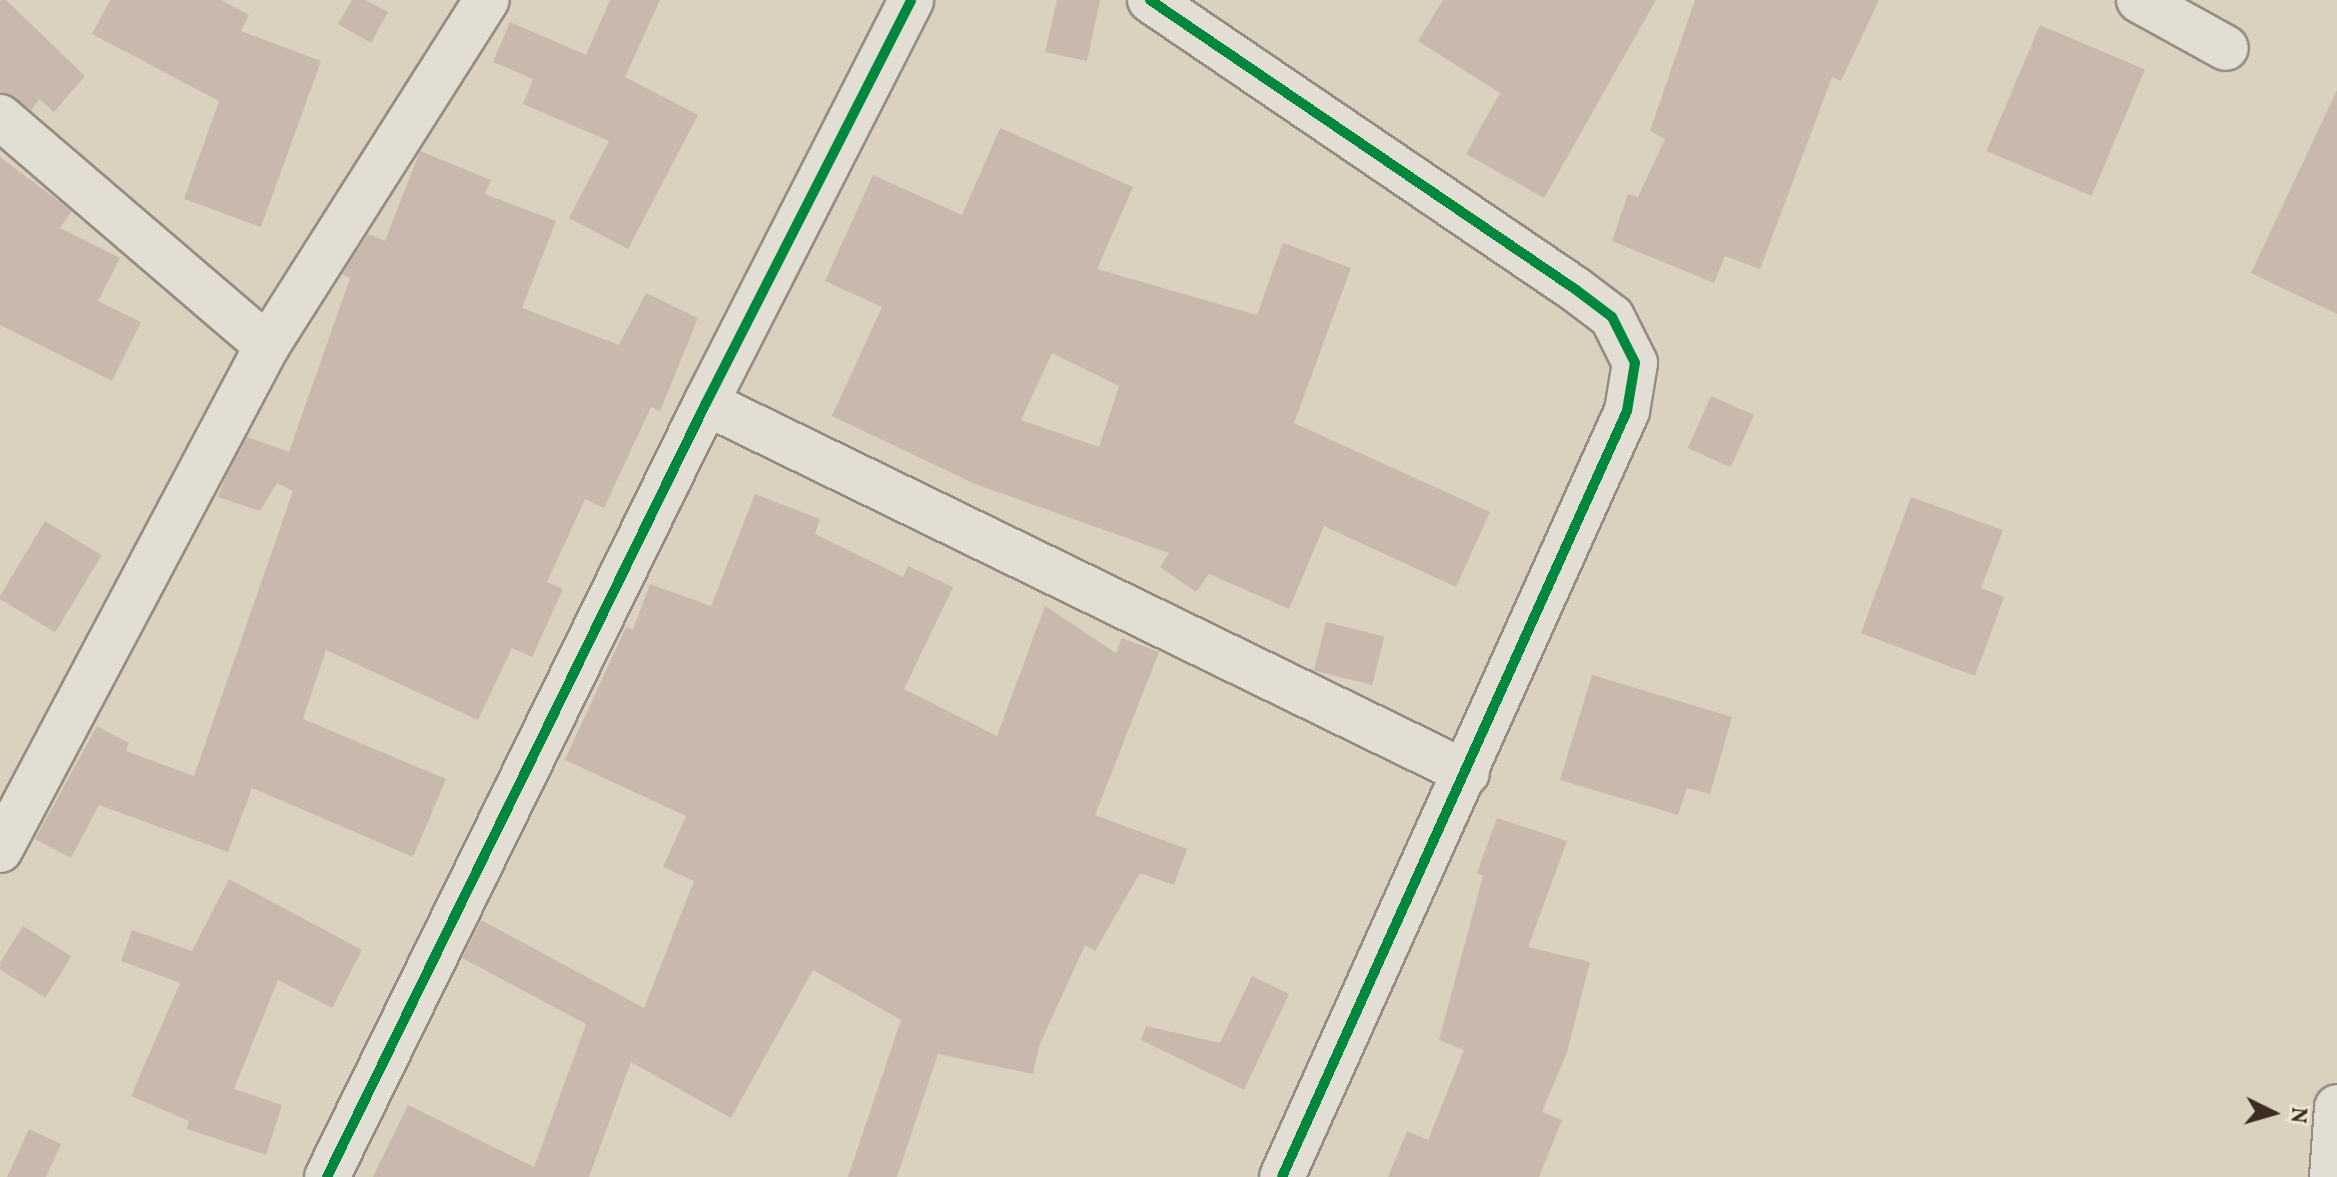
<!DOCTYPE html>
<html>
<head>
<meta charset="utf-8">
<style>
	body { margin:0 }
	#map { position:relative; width:2337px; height:1177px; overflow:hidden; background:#dad1be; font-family:Vollkorn,serif }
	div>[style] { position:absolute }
	.building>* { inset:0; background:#c8b9ac; transform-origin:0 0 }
	.roads { filter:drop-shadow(2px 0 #958d82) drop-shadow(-2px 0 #958d82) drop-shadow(0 2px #958d82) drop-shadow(0 -2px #958d82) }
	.street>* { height:44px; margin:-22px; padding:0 22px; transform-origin:22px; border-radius:22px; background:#e2ded4 }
	.cycleway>* { height:10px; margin:-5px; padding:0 5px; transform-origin:5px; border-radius:5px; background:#00873e }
	span { translate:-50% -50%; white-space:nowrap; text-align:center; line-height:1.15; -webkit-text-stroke:8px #eee4ce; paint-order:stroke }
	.north { position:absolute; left:2233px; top:1073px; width:80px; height:80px; -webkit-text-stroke:6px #eee4ce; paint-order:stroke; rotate:95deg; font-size:22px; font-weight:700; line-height:32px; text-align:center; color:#3b2c23 }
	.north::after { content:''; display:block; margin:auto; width:28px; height:36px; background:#3b2c23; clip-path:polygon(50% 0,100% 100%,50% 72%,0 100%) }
</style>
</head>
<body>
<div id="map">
	<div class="building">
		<div style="clip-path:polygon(0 0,6px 0,85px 76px,54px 112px,39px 99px,31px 111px,0 93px)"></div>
		<div style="clip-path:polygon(110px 0,221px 0,249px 15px,241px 31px,321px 61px,261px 227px,184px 199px,219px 101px,92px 34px)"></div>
		<div style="clip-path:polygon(352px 0,365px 0,388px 12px,371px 43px,338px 24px)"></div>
		<div style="clip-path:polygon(610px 0,660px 0,625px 77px,698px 115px,628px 249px,569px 218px,609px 141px,523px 104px,533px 79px,493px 62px,510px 22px,586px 55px)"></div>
		<div style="clip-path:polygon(1057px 0,1100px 0,1087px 61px,1045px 52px)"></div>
		<div style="clip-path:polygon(1443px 0,1656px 0,1544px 198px,1466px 154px,1500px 93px,1418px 41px)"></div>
		<div style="clip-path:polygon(1695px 0,1879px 0,1841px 81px,1832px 77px,1760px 269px,1725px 256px,1714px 283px,1612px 241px,1628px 194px,1638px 197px,1665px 139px,1650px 131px)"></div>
		<div style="left:2040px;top:25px;width:114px;height:137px;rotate:23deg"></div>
		<div style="clip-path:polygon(2337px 90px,2337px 314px,2251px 273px)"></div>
		<div style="clip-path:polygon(evenodd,1000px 128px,1133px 187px,1097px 269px,1257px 315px,1283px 243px,1351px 268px,1294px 423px,1490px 512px,1456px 587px,1324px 526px,1289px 609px,1209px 574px,1196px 592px,1160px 567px,1169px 553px,975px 484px,832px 416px,882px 307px,825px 281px,873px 175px,962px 215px,1000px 128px,1052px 353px,1119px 386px,1099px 447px,1021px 420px,1052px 353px)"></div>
		<div style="clip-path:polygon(420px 151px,491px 180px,485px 194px,556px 221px,522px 308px,619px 345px,646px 293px,698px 318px,660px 411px,651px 407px,604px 508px,585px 499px,547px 582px,563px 589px,532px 657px,512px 648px,478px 720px,326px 650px,303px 719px,446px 779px,413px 857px,252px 788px,228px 852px,99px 805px,71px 858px,35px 839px,97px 726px,129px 743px,126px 751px,194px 776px,293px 491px,277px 483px,260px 511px,218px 497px,224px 481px,247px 437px,289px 452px,350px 278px,342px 274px,368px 234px,385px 241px)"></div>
		<div style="clip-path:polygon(0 157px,72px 211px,60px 228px,120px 258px,98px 301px,141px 322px,112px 381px,0 325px)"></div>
		<div style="left:1711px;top:396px;width:47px;height:57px;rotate:24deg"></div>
		<div style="clip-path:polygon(755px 494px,820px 519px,815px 534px,903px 577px,908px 566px,953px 587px,904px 689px,997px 736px,1045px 606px,1116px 653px,1122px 638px,1159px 652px,1095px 815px,1187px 849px,1174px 885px,1140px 873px,1095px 951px,1085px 945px,1039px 1046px,1033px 1074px,938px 1054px,897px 1177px,848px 1177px,901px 1020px,813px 970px,731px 1118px,631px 1062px,589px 1177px,373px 1177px,408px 1105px,534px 1167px,586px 1024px,462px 958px,481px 920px,644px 1008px,694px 881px,663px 867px,686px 816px,565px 760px,626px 627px,633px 630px,650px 584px,711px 606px)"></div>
		<div style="clip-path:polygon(1911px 497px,2003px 530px,1981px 588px,2004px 597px,1975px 676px,1861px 633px)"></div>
		<div style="left:45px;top:521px;width:66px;height:90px;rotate:31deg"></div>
		<div style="left:1326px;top:622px;width:60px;height:50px;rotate:14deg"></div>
		<div style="clip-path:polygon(1592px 675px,1732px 717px,1710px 794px,1687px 788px,1678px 815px,1560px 780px)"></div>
		<div style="clip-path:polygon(1497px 818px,1567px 841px,1528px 947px,1590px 962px,1567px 1052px,1542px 1112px,1562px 1120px,1539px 1177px,1388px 1177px,1407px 1131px,1428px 1140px,1464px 1050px,1439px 1040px,1483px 876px,1477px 873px)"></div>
		<div style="clip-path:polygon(229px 879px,362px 950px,332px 1008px,278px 980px,234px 1089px,282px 1105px,266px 1155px,187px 1129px,189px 1121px,131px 1096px,180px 983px,121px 961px,132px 930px,192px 951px)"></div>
		<div style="left:23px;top:926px;width:57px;height:49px;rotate:32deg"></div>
		<div style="clip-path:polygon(1252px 976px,1289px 994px,1244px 1090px,1141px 1040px,1146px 1026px,1220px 1043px)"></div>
		<div style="clip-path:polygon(29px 1129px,61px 1144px,46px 1177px,7px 1177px)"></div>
	</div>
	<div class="roads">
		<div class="street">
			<div style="left:1150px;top:0;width:514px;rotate:34.22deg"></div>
			<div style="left:1575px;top:289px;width:46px;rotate:37.1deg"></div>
			<div style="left:1612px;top:317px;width:51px;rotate:63.4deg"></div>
			<div style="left:1635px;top:363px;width:49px;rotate:99.5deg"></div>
			<div style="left:1627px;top:411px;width:840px;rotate:114.25deg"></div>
			<div style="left:2139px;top:0;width:99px;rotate:28.9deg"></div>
			<div style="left:0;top:117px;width:352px;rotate:40.6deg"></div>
			<div style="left:706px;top:403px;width:846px;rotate:25.93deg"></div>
			<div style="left:0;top:850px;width:570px;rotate:-62.09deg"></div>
			<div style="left:267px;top:346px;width:410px;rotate:-57.6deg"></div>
			<div style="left:327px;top:1177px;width:862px;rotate:-63.91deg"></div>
			<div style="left:706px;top:403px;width:452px;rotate:-63deg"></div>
			<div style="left:2332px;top:1177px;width:70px;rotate:-85.9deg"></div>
		</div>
	</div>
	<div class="cycleway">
		<div style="left:1150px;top:0;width:514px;rotate:34.22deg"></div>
		<div style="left:1575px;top:289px;width:46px;rotate:37.1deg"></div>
		<div style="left:1612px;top:317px;width:51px;rotate:63.4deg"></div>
		<div style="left:1635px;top:363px;width:49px;rotate:99.5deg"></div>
		<div style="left:1627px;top:411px;width:840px;rotate:114.25deg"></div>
		<div style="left:327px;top:1177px;width:862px;rotate:-63.91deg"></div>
		<div style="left:706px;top:403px;width:452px;rotate:-63deg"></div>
	</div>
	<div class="north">N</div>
</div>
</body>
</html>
